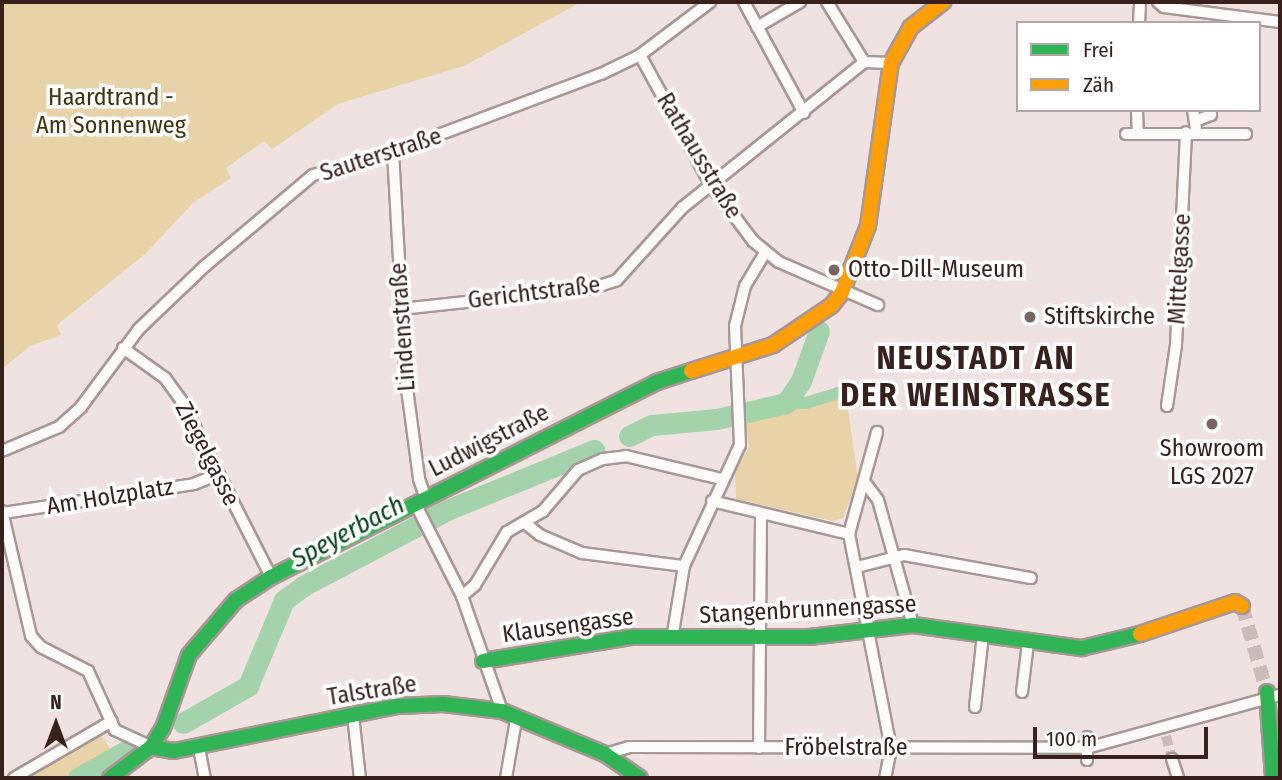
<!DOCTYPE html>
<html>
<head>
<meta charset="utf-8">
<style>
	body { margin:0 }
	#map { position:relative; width:1282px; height:780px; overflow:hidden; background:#f0e2e0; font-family:"Fira Sans Condensed",sans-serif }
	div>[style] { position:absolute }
	.green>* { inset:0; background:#e8d2a7 }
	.canal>* { height:12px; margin:-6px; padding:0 6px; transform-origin:6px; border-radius:6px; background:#a4d3ab }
	.river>* { height:21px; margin:-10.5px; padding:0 10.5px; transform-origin:10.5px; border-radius:10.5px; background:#a4d3ab }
	.street-tunnel>* { height:10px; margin-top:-5px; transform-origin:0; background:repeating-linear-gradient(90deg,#cbbbb9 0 10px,transparent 0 15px) }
	.secondary-tunnel>* { height:14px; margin-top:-7px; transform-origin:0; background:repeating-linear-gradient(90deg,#cbbbb9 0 14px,transparent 0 21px) }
	.roads { filter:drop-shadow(2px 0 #a79795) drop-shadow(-2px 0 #a79795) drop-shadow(0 2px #a79795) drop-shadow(0 -2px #a79795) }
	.street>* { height:10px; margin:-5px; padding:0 5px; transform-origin:5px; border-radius:5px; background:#fdfbfa }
	.fast>* { height:14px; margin:-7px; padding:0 7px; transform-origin:7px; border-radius:7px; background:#30b455 }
	.slow>* { height:14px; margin:-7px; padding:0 7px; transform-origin:7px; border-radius:7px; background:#ff9f0a }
	.dots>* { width:19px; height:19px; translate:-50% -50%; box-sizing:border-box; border:4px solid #fff; border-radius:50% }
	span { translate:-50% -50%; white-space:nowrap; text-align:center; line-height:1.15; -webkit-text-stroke:7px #fff; paint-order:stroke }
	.park-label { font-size:24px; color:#40340f }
	.street-label { font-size:24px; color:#38211d }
	.poi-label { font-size:24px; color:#38211d }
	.left { translate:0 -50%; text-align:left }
	.water-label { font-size:26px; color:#073f1c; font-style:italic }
	.district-label { font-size:32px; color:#38211d; font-weight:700; letter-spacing:2px }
	.frame { position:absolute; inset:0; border:4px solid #38211d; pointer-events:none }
	.legend { position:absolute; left:1016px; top:21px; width:245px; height:91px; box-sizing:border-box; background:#fff; border:2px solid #afa6a5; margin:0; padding:9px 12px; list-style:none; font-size:21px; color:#38211d }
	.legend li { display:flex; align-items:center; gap:14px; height:35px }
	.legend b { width:35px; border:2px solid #afa6a5 }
	.north { position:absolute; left:21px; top:689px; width:70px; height:70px; -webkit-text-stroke:5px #fff; paint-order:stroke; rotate:0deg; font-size:19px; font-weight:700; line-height:28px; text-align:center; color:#38211d }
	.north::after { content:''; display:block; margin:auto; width:24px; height:32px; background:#38211d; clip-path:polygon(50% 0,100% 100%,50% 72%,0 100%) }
	.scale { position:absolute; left:1033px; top:727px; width:175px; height:32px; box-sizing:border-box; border:4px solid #38211d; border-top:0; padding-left:9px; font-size:21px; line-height:24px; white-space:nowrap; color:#38211d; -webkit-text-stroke:5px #fff; paint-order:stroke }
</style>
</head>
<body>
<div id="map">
	<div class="green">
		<div style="clip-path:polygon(2px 2px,581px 2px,464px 66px,338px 104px,272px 149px,264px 141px,226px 168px,231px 178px,193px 203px,145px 254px,57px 325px,61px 335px,30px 346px,2px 369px)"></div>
		<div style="clip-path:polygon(846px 396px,858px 479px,843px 518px,833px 521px,736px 499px,735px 472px,749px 447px,745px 417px,786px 406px,812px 407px)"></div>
		<div style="clip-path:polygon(100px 733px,113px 753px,70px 778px,25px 778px)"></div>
	</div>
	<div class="canal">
		<div style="left:786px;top:403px;width:20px"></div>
		<div style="left:806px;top:403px;width:39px;rotate:-17deg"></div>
	</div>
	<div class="river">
		<div style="left:629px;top:436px;width:25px;rotate:-26deg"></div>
		<div style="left:652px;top:425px;width:65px;rotate:-5.3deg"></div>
		<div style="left:717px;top:419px;width:71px;rotate:-13.1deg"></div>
		<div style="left:786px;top:403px;width:27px;rotate:-56deg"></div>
		<div style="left:801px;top:381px;width:53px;rotate:-70.2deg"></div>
		<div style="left:183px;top:723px;width:75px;rotate:-29.6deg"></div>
		<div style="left:248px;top:686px;width:93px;rotate:-67.3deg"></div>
		<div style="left:284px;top:600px;width:24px;rotate:-36deg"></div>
		<div style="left:303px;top:586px;width:163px;rotate:-27.8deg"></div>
		<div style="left:447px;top:510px;width:159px;rotate:-22.2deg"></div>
		<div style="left:78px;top:778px;width:53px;rotate:-29.5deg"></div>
	</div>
	<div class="street-tunnel">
		<div style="left:1166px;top:736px;width:24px;rotate:75deg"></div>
	</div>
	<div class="secondary-tunnel">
		<div style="left:1242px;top:606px;width:90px;rotate:73.8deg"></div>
	</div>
	<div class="roads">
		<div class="street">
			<div style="left:744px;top:2px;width:126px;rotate:61.6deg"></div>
			<div style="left:827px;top:2px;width:70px;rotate:58.3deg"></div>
			<div style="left:1158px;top:2px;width:8px;rotate:40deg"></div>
			<div style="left:1164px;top:7px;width:117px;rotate:7.4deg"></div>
			<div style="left:1139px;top:23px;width:21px;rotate:-87deg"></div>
			<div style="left:757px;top:27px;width:50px;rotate:-30.2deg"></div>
			<div style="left:640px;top:55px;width:148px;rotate:61.4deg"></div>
			<div style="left:711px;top:185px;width:70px;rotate:53.1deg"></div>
			<div style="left:753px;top:241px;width:33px;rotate:39deg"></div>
			<div style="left:779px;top:262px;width:108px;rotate:23.5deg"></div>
			<div style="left:1137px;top:110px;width:24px;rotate:88deg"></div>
			<div style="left:1193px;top:110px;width:18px;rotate:81deg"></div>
			<div style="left:1195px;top:121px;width:17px;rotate:-21deg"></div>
			<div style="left:1211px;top:115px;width:5px;rotate:-101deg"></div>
			<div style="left:1126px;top:134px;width:120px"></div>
			<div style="left:393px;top:152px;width:229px;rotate:86.8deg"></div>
			<div style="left:406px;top:381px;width:99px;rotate:82.4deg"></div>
			<div style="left:419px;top:479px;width:21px;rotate:71deg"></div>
			<div style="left:401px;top:309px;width:193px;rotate:-6.2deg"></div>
			<div style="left:593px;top:288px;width:25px;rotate:-18deg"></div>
			<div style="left:617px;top:280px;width:97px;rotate:-47.9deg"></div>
			<div style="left:682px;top:208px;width:233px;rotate:-38.7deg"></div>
			<div style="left:864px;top:62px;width:27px;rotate:2deg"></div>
			<div style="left:123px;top:348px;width:52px;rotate:35.5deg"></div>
			<div style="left:165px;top:378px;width:27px;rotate:54deg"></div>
			<div style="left:181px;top:400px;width:199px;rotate:63deg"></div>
			<div style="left:1167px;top:406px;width:62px;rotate:-81.6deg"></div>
			<div style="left:1176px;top:345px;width:213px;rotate:-87.3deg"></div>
			<div style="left:2px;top:451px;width:62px;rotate:-22.8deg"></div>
			<div style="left:59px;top:427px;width:30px;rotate:-42deg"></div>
			<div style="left:81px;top:407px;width:97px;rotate:-53.4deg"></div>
			<div style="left:139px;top:329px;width:91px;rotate:-43.7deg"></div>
			<div style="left:205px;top:266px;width:141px;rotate:-40.1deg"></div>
			<div style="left:313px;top:175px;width:83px;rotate:-16deg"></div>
			<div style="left:393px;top:152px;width:222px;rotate:-20.6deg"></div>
			<div style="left:601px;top:74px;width:43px;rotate:-26deg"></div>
			<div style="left:640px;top:55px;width:88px;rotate:-37.1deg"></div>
			<div style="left:866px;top:484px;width:20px;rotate:53deg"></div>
			<div style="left:878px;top:500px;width:130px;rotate:74.4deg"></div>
			<div style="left:712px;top:501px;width:141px;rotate:13.5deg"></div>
			<div style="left:849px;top:534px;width:218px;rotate:78.9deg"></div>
			<div style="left:891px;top:748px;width:31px;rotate:101deg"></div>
			<div style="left:416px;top:505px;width:102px;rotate:63.2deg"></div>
			<div style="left:462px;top:596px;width:122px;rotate:70.8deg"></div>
			<div style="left:2px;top:511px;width:128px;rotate:76.9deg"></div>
			<div style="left:31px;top:636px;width:15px;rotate:48deg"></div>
			<div style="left:41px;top:647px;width:53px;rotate:27.1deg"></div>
			<div style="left:88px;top:671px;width:65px;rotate:65.4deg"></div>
			<div style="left:115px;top:730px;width:40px;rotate:25deg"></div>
			<div style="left:3px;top:513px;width:193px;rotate:-8.6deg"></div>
			<div style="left:194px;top:484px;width:24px;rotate:-22deg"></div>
			<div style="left:525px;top:523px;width:19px;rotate:39deg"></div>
			<div style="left:540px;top:535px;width:46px;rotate:23.2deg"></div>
			<div style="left:582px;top:553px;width:103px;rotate:7.3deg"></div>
			<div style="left:849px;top:534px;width:106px;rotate:-74.6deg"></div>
			<div style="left:857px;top:567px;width:49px;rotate:-14.3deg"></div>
			<div style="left:904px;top:555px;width:129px;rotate:10.3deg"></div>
			<div style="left:462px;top:596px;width:17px;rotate:-40deg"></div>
			<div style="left:475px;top:585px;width:62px;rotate:-58.9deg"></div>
			<div style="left:507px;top:532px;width:42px;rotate:-30.3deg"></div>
			<div style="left:543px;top:511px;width:54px;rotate:-49.5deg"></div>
			<div style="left:578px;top:470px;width:27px;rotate:-24deg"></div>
			<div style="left:603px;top:459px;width:23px;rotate:-7deg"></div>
			<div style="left:626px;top:456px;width:98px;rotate:13.6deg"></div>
			<div style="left:672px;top:639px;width:74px;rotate:-80.7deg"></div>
			<div style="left:684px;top:566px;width:133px;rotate:-65.2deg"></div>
			<div style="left:740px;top:445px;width:119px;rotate:-92.4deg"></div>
			<div style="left:735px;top:326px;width:41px;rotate:-76deg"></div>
			<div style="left:745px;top:286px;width:39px;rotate:-59deg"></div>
			<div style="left:1022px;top:692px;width:49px;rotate:-83deg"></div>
			<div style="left:975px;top:707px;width:72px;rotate:-83.7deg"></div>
			<div style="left:353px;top:715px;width:63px;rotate:83.7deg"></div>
			<div style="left:1087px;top:737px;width:23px;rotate:90deg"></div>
			<div style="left:199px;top:748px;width:31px;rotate:79deg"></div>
			<div style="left:759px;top:748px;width:235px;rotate:-89.5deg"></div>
			<div style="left:605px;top:754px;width:25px;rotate:-16deg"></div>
			<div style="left:629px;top:747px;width:458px;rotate:0.1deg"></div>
			<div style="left:1087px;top:748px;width:200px;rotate:-15.4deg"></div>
			<div style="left:1172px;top:759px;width:20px;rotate:72deg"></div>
			<div style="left:14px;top:778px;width:113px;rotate:-30.2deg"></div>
			<div style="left:506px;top:778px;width:59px;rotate:-80.2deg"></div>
		</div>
		<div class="fast">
			<div style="left:483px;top:661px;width:151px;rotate:-9.2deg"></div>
			<div style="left:632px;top:637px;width:177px"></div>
			<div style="left:809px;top:637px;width:105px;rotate:-6.6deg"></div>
			<div style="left:913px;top:625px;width:171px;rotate:7.8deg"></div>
			<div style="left:1082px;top:648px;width:60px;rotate:-13.6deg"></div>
			<div style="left:1267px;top:692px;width:86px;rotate:86deg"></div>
			<div style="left:151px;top:747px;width:23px;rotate:10deg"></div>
			<div style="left:174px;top:751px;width:228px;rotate:-11.4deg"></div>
			<div style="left:398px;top:706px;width:45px;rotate:-2.5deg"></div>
			<div style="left:443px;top:704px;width:59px;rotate:6.8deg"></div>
			<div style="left:502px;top:711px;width:112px;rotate:22.7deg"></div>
			<div style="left:605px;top:754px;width:42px;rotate:34.4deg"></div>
			<div style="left:110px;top:778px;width:51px;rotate:-37.1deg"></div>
			<div style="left:151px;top:747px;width:22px;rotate:-58deg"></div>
			<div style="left:163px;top:728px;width:77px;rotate:-70.4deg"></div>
			<div style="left:189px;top:655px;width:72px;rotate:-49.5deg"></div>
			<div style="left:236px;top:600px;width:42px;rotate:-33.3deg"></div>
			<div style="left:271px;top:577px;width:432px;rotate:-26.8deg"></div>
			<div style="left:657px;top:382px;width:36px;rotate:-18deg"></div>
		</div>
		<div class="slow">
			<div style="left:691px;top:371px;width:86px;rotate:-17.6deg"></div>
			<div style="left:773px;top:345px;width:71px;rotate:-34.1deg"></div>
			<div style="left:832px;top:305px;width:16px;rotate:-52deg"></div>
			<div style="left:842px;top:292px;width:71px;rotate:-68.5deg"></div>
			<div style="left:868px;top:226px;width:165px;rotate:-82deg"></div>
			<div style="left:891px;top:63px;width:41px;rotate:-60.9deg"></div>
			<div style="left:911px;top:27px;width:41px;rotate:-38deg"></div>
			<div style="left:1140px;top:634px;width:100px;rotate:-18.6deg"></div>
			<div style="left:1235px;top:602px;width:8px;rotate:30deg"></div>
		</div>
	</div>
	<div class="dots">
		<div style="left:834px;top:270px;background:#786561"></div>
		<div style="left:1030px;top:317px;background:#786561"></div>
		<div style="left:1212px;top:424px;background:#786561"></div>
	</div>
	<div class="park-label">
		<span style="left:111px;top:112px">Haardtrand -<br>Am Sonnenweg</span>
	</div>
	<div class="street-label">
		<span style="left:381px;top:155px;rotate:-18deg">Sauterstraße</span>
		<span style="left:699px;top:156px;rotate:59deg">Rathausstraße</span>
		<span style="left:1180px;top:269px;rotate:-87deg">Mittelgasse</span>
		<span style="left:534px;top:293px;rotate:-7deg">Gerichtstraße</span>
		<span style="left:403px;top:327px;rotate:-94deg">Lindenstraße</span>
		<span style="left:489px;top:441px;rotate:-27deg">Ludwigstraße</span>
		<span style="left:207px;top:454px;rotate:63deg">Ziegelgasse</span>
		<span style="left:110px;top:497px;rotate:-9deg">Am Holzplatz</span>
		<span style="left:808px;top:610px;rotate:-3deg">Stangenbrunnengasse</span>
		<span style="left:568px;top:626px;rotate:-8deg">Klausengasse</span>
		<span style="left:372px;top:691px;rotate:-9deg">Talstraße</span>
		<span style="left:846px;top:748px">Fröbelstraße</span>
	</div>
	<div class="poi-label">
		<span class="left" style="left:848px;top:270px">Otto-Dill-Museum</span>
		<span class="left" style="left:1044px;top:317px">Stiftskirche</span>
		<span style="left:1212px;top:463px">Showroom<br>LGS 2027</span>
	</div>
	<div class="water-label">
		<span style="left:348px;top:532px;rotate:-28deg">Speyerbach</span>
	</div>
	<div class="district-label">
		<span style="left:976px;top:377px">NEUSTADT AN<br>DER WEINSTRASSE</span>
	</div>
	<div class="frame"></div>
	<ul class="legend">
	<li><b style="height:9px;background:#30b455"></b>Frei</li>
	<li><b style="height:9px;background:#ff9f0a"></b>Zäh</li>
	</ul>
	<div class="north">N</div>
	<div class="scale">100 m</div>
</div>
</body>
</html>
